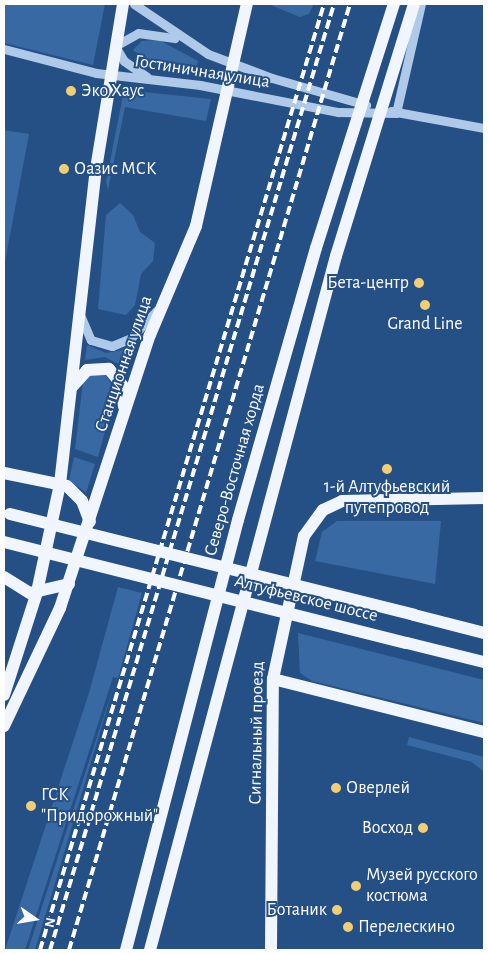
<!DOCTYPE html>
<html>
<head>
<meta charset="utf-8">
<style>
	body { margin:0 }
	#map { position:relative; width:488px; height:954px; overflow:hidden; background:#255086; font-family:"Alegreya Sans",sans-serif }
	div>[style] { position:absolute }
	.green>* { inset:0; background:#3969a2 }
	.minor>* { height:9px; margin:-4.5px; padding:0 4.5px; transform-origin:4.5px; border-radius:4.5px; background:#afc9e8 }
	.major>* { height:12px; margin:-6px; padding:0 6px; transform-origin:6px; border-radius:6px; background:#f1f6fe }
	.rail>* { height:4px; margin-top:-2px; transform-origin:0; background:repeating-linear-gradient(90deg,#fff 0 9px,transparent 0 13px) }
	.major-bridge>* { height:12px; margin:-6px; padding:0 6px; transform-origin:6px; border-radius:6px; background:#f1f6fe }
	.dots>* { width:14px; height:14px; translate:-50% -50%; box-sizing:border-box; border:2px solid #255086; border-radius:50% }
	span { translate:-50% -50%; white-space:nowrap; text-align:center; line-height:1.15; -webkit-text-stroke:4px #255086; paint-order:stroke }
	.street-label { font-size:18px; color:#fff }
	.poi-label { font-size:18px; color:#fff }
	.left { translate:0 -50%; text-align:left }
	.right { translate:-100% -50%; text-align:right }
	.frame { position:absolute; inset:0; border:5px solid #fff; pointer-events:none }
	.north { position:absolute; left:10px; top:894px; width:50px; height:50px; -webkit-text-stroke:4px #255086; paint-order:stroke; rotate:103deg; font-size:14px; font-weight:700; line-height:20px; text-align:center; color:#fff }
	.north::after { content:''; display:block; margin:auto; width:18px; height:22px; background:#fff; clip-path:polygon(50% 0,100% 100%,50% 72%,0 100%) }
</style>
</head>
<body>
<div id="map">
	<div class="green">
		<div style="clip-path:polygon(4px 4px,105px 4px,93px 65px,4px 43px)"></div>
		<div style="clip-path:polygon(268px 4px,314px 4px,309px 14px,300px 17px)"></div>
		<div style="clip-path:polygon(159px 40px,198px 61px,196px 69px,149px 64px,133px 50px,142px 41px)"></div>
		<div style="clip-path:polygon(124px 90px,211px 99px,206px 121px,125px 107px,108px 190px,106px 182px)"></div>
		<div style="clip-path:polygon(4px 130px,29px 134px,4px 267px)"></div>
		<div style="clip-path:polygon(120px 203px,133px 215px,140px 232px,155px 243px,153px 261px,141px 274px,135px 305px,126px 315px,98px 309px,106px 215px)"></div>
		<div style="clip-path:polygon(87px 345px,106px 353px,128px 349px,124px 367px,105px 357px,85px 360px)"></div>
		<div style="clip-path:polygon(105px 374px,116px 391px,98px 457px,75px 449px,83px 382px,89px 375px)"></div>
		<div style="clip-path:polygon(74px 457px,95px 464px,86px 493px,69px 480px)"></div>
		<div style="clip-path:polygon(337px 521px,441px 521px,435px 584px,315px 561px,322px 532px)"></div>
		<div style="clip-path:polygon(118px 587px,142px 593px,118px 678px,113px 677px,25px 950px,5px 950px,89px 693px)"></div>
		<div style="clip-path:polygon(298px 633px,484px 680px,484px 723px,312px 681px,300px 673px)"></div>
		<div style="clip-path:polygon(115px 682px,35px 950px,28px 950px,78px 795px)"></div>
		<div style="clip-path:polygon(409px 737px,484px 757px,484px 772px,472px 762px,407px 745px)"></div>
	</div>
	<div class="minor">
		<div style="left:134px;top:4px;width:89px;rotate:34deg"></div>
		<div style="left:208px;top:54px;width:68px;rotate:20.6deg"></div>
		<div style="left:272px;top:78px;width:98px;rotate:16deg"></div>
		<div style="left:4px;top:49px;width:95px;rotate:14.6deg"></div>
		<div style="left:96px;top:73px;width:105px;rotate:6.6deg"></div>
		<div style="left:200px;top:85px;width:141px;rotate:11.1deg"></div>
		<div style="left:338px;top:112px;width:58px;rotate:1deg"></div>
		<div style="left:147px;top:77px;width:28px;rotate:-145deg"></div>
		<div style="left:124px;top:61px;width:17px;rotate:-121deg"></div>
		<div style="left:115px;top:46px;width:26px;rotate:-29deg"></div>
		<div style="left:138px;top:33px;width:37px;rotate:8deg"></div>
		<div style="left:391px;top:111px;width:95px;rotate:10.4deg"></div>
		<div style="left:396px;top:113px;width:112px;rotate:-77.1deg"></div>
		<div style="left:81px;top:317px;width:25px;rotate:67deg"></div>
		<div style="left:91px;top:340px;width:22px;rotate:16deg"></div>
		<div style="left:112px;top:346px;width:21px;rotate:-23deg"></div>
		<div style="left:131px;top:338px;width:38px;rotate:-47deg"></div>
	</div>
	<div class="major">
		<div style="left:71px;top:388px;width:24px;rotate:-48deg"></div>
		<div style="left:87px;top:370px;width:22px;rotate:-3deg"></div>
		<div style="left:109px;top:369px;width:21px;rotate:51deg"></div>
		<div style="left:122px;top:385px;width:21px;rotate:85deg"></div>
		<div style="left:4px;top:473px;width:64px;rotate:11.7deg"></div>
		<div style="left:67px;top:486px;width:21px;rotate:45deg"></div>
		<div style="left:82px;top:501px;width:22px;rotate:69deg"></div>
		<div style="left:4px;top:577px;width:31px;rotate:32deg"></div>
		<div style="left:30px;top:593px;width:40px;rotate:-13deg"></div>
		<div style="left:414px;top:615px;width:72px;rotate:14.4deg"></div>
		<div style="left:407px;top:643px;width:79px;rotate:13.9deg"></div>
		<div style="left:273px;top:679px;width:218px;rotate:14.1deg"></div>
		<div style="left:4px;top:695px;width:108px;rotate:-72.2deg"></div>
		<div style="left:37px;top:592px;width:110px;rotate:-78deg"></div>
		<div style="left:60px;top:484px;width:311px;rotate:-83.5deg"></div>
		<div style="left:95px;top:175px;width:173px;rotate:-80.7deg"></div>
		<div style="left:4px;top:726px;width:131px;rotate:-64.6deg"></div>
		<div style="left:60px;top:608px;width:287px;rotate:-71.8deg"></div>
		<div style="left:150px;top:335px;width:118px;rotate:-67.1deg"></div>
		<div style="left:196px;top:226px;width:228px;rotate:-77.1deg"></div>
		<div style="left:126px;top:950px;width:444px;rotate:-75.4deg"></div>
		<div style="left:238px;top:520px;width:283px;rotate:-74deg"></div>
		<div style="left:150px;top:950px;width:718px;rotate:-75deg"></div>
		<div style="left:271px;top:950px;width:271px;rotate:-89.6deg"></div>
		<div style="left:273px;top:679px;width:146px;rotate:-77.8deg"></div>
		<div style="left:304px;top:536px;width:32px;rotate:-54deg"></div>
		<div style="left:323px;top:510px;width:21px;rotate:-25deg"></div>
		<div style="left:342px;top:501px;width:142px;rotate:-1.2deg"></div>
	</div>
	<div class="rail">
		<div style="left:40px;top:950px;width:988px;rotate:-73.29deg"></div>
		<div style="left:50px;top:950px;width:988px;rotate:-73.29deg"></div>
		<div style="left:69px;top:950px;width:987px;rotate:-73.46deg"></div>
	</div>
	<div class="major-bridge">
		<div style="left:316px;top:248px;width:256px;rotate:-72.3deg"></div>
		<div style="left:336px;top:256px;width:264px;rotate:-72.8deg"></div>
		<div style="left:10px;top:514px;width:416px;rotate:14deg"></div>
		<div style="left:4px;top:542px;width:415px;rotate:14.1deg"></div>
	</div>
	<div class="dots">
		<div style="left:71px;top:91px;background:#f2cd73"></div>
		<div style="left:64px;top:169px;background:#f2cd73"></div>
		<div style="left:419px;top:283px;background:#f2cd73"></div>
		<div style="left:425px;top:305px;background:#f2cd73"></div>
		<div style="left:387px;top:469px;background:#f2cd73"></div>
		<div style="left:336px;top:788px;background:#f2cd73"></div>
		<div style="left:31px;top:806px;background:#f2cd73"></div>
		<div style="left:423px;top:828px;background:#f2cd73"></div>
		<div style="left:356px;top:886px;background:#f2cd73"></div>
		<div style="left:337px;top:910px;background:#f2cd73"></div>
		<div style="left:348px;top:927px;background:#f2cd73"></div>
	</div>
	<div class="street-label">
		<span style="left:202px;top:72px;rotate:9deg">Гостиничная улица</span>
		<span style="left:124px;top:364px;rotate:-71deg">Станционная улица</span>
		<span style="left:235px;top:470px;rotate:-74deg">Северо-Восточная хорда</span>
		<span style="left:306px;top:599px;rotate:14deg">Алтуфьевское шоссе</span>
		<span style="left:257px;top:733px;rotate:-89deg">Сигнальный проезд</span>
	</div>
	<div class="poi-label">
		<span class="left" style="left:81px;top:91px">Эко Хаус</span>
		<span class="left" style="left:74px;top:169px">Оазис МСК</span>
		<span class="right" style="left:409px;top:283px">Бета-центр</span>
		<span style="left:425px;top:324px">Grand Line</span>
		<span style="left:387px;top:498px">1-й Алтуфьевский<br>путепровод</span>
		<span class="left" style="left:346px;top:788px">Оверлей</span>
		<span class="left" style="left:41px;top:806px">ГСК<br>"Придорожный"</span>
		<span class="right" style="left:413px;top:828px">Восход</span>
		<span class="left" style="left:366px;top:886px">Музей русского<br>костюма</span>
		<span class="right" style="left:327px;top:910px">Ботаник</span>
		<span class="left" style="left:358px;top:927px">Перелескино</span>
	</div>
	<div class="frame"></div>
	<div class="north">N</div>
</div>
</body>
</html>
